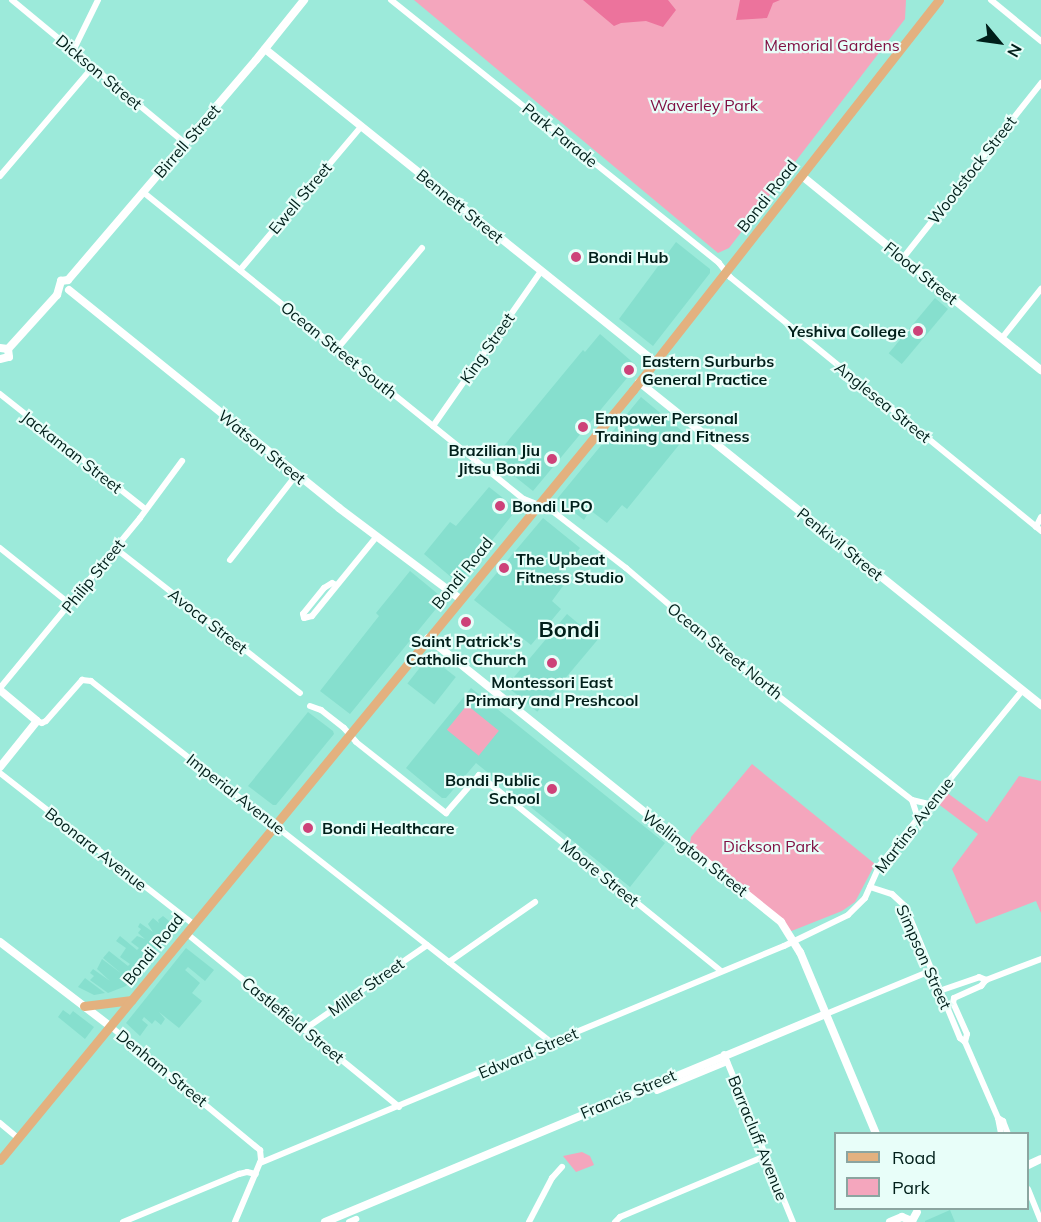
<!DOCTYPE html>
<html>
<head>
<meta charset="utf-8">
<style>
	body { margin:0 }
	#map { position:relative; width:1041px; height:1222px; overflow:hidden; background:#9ceada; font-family:Mulish,sans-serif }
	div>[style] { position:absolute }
	.built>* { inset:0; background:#86dfce; transform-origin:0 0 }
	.green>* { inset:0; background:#f4a6bd; transform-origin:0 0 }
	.forest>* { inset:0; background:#ec739c }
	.minor>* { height:6px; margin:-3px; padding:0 3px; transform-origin:3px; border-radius:3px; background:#fff }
	.tertiary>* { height:8px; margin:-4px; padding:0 4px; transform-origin:4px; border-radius:4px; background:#fff }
	.secondary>* { height:8px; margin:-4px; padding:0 4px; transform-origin:4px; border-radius:4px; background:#fff }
	.primary>* { height:9px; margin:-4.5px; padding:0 4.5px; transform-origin:4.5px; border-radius:4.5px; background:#e3b17f }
	.dots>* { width:16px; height:16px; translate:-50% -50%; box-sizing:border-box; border:3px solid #e8fef9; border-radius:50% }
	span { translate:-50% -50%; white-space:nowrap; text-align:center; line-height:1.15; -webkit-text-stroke:4.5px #e8fef9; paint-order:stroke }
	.park-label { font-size:16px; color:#801043 }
	.street-label { font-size:16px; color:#001f1a }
	.poi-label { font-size:16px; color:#001f1a; font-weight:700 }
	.left { translate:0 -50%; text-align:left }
	.right { translate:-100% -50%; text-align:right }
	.district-label { font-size:22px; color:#001f1a; font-weight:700 }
	.legend { position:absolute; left:834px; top:1132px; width:195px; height:78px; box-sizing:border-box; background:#e8fef9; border:2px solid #8ba5a0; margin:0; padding:8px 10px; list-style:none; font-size:18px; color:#001f1a }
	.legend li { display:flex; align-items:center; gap:12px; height:30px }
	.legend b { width:30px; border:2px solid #8ba5a0 }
	.north { position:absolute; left:969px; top:12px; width:60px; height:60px; -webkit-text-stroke:4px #e8fef9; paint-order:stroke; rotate:119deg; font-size:16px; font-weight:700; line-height:24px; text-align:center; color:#001f1a }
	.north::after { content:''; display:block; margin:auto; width:21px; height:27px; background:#001f1a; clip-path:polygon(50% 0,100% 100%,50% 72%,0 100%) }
</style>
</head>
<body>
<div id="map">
	<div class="built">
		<div style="clip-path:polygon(676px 242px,710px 269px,710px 273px,653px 346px,619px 319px)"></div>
		<div style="left:935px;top:298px;width:17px;height:72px;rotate:40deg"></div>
		<div style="clip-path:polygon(600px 334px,637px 366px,533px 491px,493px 459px,583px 350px,585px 352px)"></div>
		<div style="clip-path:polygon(641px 397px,687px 435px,627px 509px,622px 505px,607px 523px,590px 510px,584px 520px,557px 499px)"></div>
		<div style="clip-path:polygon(489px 487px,517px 509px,458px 583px,424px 554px,450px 522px,456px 526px)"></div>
		<div style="clip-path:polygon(543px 518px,580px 548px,555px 579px,563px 586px,552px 601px,561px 609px,531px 645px,474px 600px)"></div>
		<div style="clip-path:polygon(410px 571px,444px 599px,350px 714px,320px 691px,379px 616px,376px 613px)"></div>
		<div style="left:567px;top:614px;width:40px;height:94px;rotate:40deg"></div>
		<div style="left:429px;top:656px;width:34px;height:35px;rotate:38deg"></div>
		<div style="clip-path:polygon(471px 688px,665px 843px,630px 887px,476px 763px,446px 798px,442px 798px,406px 768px)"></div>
		<div style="clip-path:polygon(308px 712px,333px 731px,334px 734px,276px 805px,273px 805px,248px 786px)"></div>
		<div style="clip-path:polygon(163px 916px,174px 925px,126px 986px,108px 993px,90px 980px,94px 976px,90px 973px,93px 969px,110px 981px,97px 969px,102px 959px,122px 974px,103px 958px,109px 951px,128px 966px,130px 964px,120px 957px,126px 948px,116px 941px,120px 936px,137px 950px,139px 948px,131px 942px,137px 936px,145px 939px,138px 933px,141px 929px,138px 927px,140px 923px,153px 932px,148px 924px,153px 918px,159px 923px,158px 920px)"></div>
		<div style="clip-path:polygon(186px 948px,214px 970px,205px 981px,188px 967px,185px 970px,200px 983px,192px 993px,202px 1001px,179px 1028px,159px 1012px,165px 1019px,161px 1025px,155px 1020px,152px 1024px,144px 1017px,142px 1020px,148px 1025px,140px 1036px,126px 1023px)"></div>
		<div style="clip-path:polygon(85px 978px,105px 993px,94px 995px,78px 987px)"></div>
		<div style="clip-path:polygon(63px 1010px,70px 1015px,73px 1011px,94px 1027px,85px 1039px,58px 1017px)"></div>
		<div style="clip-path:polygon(950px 1210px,955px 1222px,925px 1222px,925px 1221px)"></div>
	</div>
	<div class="green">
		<div style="clip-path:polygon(414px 0,906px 0,905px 19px,729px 248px,718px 253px)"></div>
		<div style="left:467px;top:705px;width:41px;height:32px;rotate:39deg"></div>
		<div style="clip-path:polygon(752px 764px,875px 864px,855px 902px,842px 911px,789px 932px,689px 849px,691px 837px)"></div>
		<div style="clip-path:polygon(1019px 776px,1041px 781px,1041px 913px,1036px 901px,976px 924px,952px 869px,978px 834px,937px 803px,946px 792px,987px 822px)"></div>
		<div style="clip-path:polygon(582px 1152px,590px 1156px,594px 1165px,576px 1172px,563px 1156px)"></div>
	</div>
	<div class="forest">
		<div style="clip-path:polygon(583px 0,668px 0,676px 10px,663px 27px,646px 21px,621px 23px,614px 26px)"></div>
		<div style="clip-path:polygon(740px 0,780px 0,773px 3px,767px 18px,736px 20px)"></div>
	</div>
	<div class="minor">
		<div style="left:12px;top:0;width:224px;rotate:39.6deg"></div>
		<div style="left:391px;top:0;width:420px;rotate:38.7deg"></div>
		<div style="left:719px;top:263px;width:18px;rotate:52deg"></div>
		<div style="left:730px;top:277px;width:402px;rotate:39.2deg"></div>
		<div style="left:991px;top:0;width:65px;rotate:39.4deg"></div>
		<div style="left:73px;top:51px;width:57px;rotate:-63.9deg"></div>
		<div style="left:0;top:176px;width:142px;rotate:-49.6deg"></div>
		<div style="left:143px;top:192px;width:489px;rotate:38.9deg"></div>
		<div style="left:524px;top:499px;width:29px;rotate:22deg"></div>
		<div style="left:551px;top:510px;width:95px;rotate:37.7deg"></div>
		<div style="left:626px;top:568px;width:175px;rotate:40.4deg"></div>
		<div style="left:759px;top:681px;width:194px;rotate:37.9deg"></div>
		<div style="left:912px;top:800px;width:18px;rotate:13deg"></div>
		<div style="left:903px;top:258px;width:223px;rotate:-51.7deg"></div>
		<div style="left:240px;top:270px;width:187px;rotate:-49.8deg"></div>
		<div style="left:1002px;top:338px;width:63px;rotate:-51.5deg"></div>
		<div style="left:337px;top:349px;width:132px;rotate:-49.9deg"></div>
		<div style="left:0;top:394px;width:185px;rotate:38.4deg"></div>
		<div style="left:433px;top:426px;width:189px;rotate:-55.1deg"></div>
		<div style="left:1036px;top:527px;width:11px;rotate:-63deg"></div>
		<div style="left:0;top:548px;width:90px;rotate:38.7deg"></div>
		<div style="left:115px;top:548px;width:235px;rotate:38.1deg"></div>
		<div style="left:230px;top:560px;width:109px;rotate:-52.1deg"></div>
		<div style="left:336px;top:585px;width:4px;rotate:-153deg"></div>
		<div style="left:332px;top:583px;width:9px;rotate:148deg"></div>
		<div style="left:324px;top:588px;width:33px;rotate:129deg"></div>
		<div style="left:303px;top:614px;width:4px;rotate:76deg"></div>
		<div style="left:304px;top:618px;width:8px;rotate:-14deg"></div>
		<div style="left:312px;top:616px;width:103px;rotate:-50.9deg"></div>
		<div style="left:0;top:688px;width:220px;rotate:-50.5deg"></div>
		<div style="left:140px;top:518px;width:71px;rotate:-53.6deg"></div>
		<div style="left:310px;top:706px;width:12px;rotate:20deg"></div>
		<div style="left:321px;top:710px;width:29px;rotate:38deg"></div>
		<div style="left:344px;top:728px;width:18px;rotate:49deg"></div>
		<div style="left:356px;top:742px;width:115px;rotate:38.3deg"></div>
		<div style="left:446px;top:813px;width:50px;rotate:-49deg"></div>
		<div style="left:479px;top:775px;width:311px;rotate:39deg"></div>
		<div style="left:37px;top:721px;width:5px;rotate:22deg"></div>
		<div style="left:42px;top:723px;width:4px;rotate:-27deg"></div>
		<div style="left:46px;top:721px;width:55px;rotate:-48.7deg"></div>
		<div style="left:82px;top:680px;width:9px;rotate:6deg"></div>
		<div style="left:91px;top:681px;width:586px;rotate:38.14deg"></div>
		<div style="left:0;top:773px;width:245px;rotate:38deg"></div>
		<div style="left:912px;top:800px;width:19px;rotate:72deg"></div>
		<div style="left:870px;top:887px;width:23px;rotate:18deg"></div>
		<div style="left:892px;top:894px;width:18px;rotate:43deg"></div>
		<div style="left:905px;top:906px;width:143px;rotate:67.4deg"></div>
		<div style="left:960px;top:1038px;width:6px;rotate:39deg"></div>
		<div style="left:965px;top:1042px;width:83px;rotate:66.5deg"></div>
		<div style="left:998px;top:1118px;width:16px;rotate:79deg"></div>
		<div style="left:186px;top:933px;width:275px;rotate:39.2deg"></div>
		<div style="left:449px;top:962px;width:105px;rotate:-34.9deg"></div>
		<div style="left:942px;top:990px;width:39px;rotate:-19deg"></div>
		<div style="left:979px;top:977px;width:8px;rotate:23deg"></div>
		<div style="left:826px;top:1014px;width:116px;rotate:-22.4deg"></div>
		<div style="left:110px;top:1026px;width:195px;rotate:39.6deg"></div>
		<div style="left:260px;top:1150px;width:10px;rotate:84deg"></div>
		<div style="left:261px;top:1160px;width:67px;rotate:112.8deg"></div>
		<div style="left:305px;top:1029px;width:148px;rotate:-34.5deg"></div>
		<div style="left:965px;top:1042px;width:8px;rotate:-76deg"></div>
		<div style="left:967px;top:1034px;width:34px;rotate:-114deg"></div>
		<div style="left:953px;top:1003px;width:5px;rotate:-79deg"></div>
		<div style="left:954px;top:998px;width:30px;rotate:-24deg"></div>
		<div style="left:981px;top:986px;width:8px;rotate:-50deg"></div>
		<div style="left:986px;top:980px;width:59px;rotate:-20.9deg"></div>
		<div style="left:724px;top:1054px;width:182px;rotate:67.7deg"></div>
		<div style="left:657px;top:1091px;width:76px;rotate:-22.5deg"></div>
		<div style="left:998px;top:1118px;width:6px;rotate:31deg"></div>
		<div style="left:1003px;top:1121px;width:14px;rotate:69deg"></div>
		<div style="left:0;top:1123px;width:23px;rotate:40deg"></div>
		<div style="left:260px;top:1163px;width:567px;rotate:-22.5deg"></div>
		<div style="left:784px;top:946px;width:71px;rotate:-25.8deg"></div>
		<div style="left:848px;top:915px;width:24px;rotate:-45deg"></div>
		<div style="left:865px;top:898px;width:36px;rotate:-66deg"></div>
		<div style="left:880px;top:865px;width:225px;rotate:-50.8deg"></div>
		<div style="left:1028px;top:1189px;width:35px;rotate:68deg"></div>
		<div style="left:123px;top:1222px;width:126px;rotate:-22.5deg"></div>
		<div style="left:239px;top:1174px;width:8px;rotate:-14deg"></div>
		<div style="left:247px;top:1172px;width:9px;rotate:13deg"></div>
		<div style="left:349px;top:1222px;width:8px;rotate:-23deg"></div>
		<div style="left:529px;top:1222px;width:50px;rotate:-62.4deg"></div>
		<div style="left:552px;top:1178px;width:15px;rotate:-48deg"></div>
		<div style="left:615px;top:1222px;width:7px;rotate:-45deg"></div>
		<div style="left:620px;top:1217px;width:157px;rotate:-22.8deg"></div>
	</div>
	<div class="tertiary">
		<div style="left:802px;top:176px;width:308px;rotate:39.1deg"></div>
		<div style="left:69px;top:290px;width:347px;rotate:38.9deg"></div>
		<div style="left:339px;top:508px;width:151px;rotate:36.9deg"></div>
		<div style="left:428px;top:638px;width:453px;rotate:38.8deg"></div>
		<div style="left:781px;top:922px;width:36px;rotate:58deg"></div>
		<div style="left:800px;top:952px;width:197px;rotate:67.3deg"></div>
		<div style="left:0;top:690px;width:48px;rotate:40deg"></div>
		<div style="left:37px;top:721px;width:59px;rotate:128.8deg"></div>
		<div style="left:0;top:942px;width:138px;rotate:37.4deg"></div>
		<div style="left:1028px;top:1165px;width:14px;rotate:-25deg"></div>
		<div style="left:902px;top:1217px;width:11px;rotate:22deg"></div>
		<div style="left:912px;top:1221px;width:10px;rotate:-61deg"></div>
		<div style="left:325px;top:1222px;width:542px;rotate:-22.55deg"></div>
		<div style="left:890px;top:1222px;width:13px;rotate:-23deg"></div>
	</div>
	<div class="secondary">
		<div style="left:265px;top:49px;width:500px;rotate:38.75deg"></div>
		<div style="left:68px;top:280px;width:289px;rotate:-49.5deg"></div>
		<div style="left:256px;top:60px;width:77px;rotate:-51.3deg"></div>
		<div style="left:0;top:348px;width:8px;rotate:7deg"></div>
		<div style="left:8px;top:349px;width:73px;rotate:-47.8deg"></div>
		<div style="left:57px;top:295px;width:15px;rotate:-74deg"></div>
		<div style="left:61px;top:281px;width:7px;rotate:-8deg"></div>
		<div style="left:0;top:359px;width:9px;rotate:-13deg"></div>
		<div style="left:9px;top:357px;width:8px;rotate:-97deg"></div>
		<div style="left:639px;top:382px;width:516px;rotate:38.78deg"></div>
	</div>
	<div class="primary">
		<div style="left:84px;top:1006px;width:48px;rotate:-7.1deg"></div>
		<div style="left:0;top:1160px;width:997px;rotate:-50.58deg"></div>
		<div style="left:633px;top:390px;width:496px;rotate:-51.9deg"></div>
	</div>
	<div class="dots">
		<div style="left:576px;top:257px;background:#cd4279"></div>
		<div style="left:918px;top:331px;background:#cd4279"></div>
		<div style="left:629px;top:370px;background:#cd4279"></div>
		<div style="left:583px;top:427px;background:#cd4279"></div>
		<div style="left:552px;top:459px;background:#cd4279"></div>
		<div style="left:500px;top:506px;background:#cd4279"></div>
		<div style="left:504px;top:568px;background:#cd4279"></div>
		<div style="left:466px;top:622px;background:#cd4279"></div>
		<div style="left:552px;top:663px;background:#cd4279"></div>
		<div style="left:552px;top:789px;background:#cd4279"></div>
		<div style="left:308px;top:828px;background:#cd4279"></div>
	</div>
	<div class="park-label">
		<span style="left:832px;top:45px">Memorial Gardens</span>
		<span style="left:704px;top:105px">Waverley Park</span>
		<span style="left:771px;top:846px">Dickson Park</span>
	</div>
	<div class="street-label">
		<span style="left:99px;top:72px;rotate:40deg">Dickson Street</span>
		<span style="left:560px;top:135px;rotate:39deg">Park Parade</span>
		<span style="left:187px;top:141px;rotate:-49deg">Birrell Street</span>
		<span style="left:972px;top:170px;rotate:-52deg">Woodstock Street</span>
		<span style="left:767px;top:196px;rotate:-52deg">Bondi Road</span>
		<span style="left:300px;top:198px;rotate:-50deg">Ewell Street</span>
		<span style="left:460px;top:206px;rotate:39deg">Bennett Street</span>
		<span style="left:921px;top:273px;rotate:39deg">Flood Street</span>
		<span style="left:487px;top:348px;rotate:-55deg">King Street</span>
		<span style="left:339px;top:350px;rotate:39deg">Ocean Street South</span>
		<span style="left:883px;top:402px;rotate:39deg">Anglesea Street</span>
		<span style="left:262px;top:447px;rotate:39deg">Watson Street</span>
		<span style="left:72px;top:452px;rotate:38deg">Jackaman Street</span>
		<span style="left:840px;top:544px;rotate:39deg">Penkivil Street</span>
		<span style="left:462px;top:573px;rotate:-51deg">Bondi Road</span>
		<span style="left:93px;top:576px;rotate:-51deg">Philip Street</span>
		<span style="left:208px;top:621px;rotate:38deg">Avoca Street</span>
		<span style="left:725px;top:651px;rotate:39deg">Ocean Street North</span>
		<span style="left:236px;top:794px;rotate:38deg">Imperial Avenue</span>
		<span style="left:914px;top:825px;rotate:-52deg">Martins Avenue</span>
		<span style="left:96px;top:849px;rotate:38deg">Boonara Avenue</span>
		<span style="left:695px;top:853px;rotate:38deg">Wellington Street</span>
		<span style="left:600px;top:873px;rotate:39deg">Moore Street</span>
		<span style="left:153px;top:949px;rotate:-51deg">Bondi Road</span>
		<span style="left:924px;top:957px;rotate:66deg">Simpson Street</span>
		<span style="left:366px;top:987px;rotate:-35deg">Miller Street</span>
		<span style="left:293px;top:1020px;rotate:39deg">Castlefield Street</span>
		<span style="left:528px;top:1053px;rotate:-23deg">Edward Street</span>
		<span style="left:162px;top:1068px;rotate:39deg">Denham Street</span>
		<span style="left:628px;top:1094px;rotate:-23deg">Francis Street</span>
		<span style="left:758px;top:1138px;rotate:68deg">Barracluff Avenue</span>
	</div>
	<div class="poi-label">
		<span class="left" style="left:588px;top:257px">Bondi Hub</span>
		<span class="right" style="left:906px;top:331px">Yeshiva College</span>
		<span class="left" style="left:642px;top:370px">Eastern Surburbs<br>General Practice</span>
		<span class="left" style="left:595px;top:427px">Empower Personal<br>Training and Fitness</span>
		<span class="right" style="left:540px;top:459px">Brazilian Jiu<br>Jitsu Bondi</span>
		<span class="left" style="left:512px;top:506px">Bondi LPO</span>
		<span class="left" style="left:516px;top:568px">The Upbeat<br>Fitness Studio</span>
		<span style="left:466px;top:650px">Saint Patrick's<br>Catholic Church</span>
		<span style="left:552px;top:691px">Montessori East<br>Primary and Preshcool</span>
		<span class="right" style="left:540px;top:789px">Bondi Public<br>School</span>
		<span class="left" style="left:322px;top:828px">Bondi Healthcare</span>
	</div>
	<div class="district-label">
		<span style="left:569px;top:630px">Bondi</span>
	</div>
	<ul class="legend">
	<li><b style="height:8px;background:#e3b17f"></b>Road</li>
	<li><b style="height:16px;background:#f4a6bd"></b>Park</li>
	</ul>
	<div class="north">N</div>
</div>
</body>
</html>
